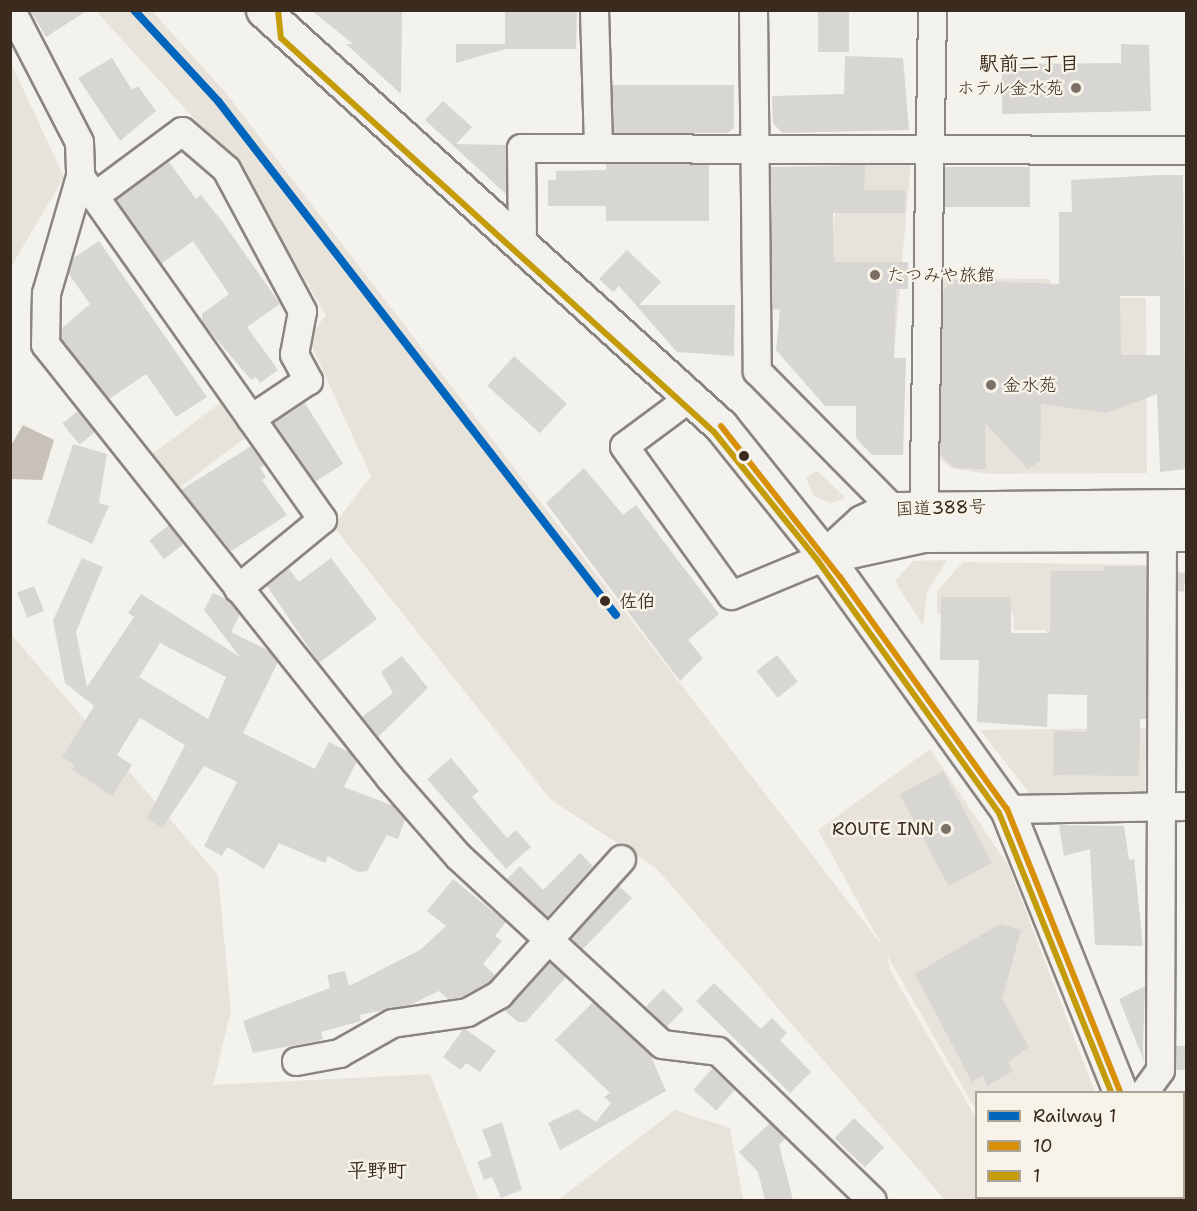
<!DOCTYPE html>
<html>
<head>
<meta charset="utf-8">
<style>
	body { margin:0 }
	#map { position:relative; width:1197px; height:1211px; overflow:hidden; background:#f4f2ec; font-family:"Shantell Sans","Klee One",sans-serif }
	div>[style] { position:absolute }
	.built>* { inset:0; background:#e7e2da; transform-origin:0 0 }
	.green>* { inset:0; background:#e6e3da; transform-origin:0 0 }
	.water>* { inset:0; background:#c7c1b7 }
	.building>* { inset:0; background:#d8d6d2; transform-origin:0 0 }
	.roads { filter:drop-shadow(2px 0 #898580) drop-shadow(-2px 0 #898580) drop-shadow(0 2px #898580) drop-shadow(0 -2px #898580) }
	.minor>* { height:27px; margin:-13.5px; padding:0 13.5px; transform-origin:13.5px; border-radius:13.5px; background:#f2f1ed }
	.highway>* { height:33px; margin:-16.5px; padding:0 16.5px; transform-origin:16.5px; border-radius:16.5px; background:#f2f1ed }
	.bus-1>* { height:6px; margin:-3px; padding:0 3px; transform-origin:3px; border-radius:3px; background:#d89006 }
	.bus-2>* { height:6px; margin:-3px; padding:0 3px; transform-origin:3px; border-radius:3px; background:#c49b09 }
	.rail-1>* { height:8px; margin:-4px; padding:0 4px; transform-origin:4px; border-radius:4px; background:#0065bd }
	.dots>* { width:16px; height:16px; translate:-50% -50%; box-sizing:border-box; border:3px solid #f7f3e8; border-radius:50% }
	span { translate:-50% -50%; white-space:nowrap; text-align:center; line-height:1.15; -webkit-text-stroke:5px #f7f3e8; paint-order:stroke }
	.poi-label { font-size:18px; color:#3b2a1e }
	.right { translate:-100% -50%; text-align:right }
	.left { translate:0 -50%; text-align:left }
	.street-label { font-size:18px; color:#3b2a1e }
	.stop-label { font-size:18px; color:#3b2a1e; font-weight:700 }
	.neighbourhood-label { font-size:20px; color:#3b2a1e; font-weight:700 }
	.frame { position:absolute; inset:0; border:12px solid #3b2a1e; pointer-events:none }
	.legend { position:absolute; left:975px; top:1091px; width:210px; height:108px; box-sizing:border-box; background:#f7f3e8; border:2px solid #aca397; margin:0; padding:8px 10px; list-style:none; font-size:18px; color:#3b2a1e }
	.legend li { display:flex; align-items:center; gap:12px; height:30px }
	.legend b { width:30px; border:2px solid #aca397 }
</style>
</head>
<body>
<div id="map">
	<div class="built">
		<div style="clip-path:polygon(96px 11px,152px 11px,225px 92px,883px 947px,818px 830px,930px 749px,1008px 865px,1095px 1092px,976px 1092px,976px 1110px,887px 955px,890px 970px,976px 1118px,976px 1198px,1023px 1200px,945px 1200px,656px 868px,551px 800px,333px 526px,371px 476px,308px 338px,326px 315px,277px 232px,209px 135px)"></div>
		<div style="left:840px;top:157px;width:71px;height:200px;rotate:5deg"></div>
		<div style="clip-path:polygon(937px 278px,1050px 279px,1053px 299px,1146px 298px,1147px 473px,989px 474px,951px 468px,937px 455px)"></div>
		<div style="clip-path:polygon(963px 562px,1150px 565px,1147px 630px,1102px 632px,1047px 671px,1046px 630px,1014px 630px,1013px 613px,937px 614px,937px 591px)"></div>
		<div style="clip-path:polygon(1146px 728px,1145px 795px,1031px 795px,980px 730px)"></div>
		<div style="left:1027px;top:1198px;width:114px;height:3px"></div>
	</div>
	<div class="green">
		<div style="clip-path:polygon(11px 63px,64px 177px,11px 267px,10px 63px)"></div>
		<div style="left:224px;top:400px;width:43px;height:94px;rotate:53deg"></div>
		<div style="clip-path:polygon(817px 471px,844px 496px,844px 499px,830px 503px,814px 496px,806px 478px)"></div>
		<div style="clip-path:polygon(947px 560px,927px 592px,923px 626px,895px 581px,913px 561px)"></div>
		<div style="clip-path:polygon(10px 633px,218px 875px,231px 1011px,213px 1085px,430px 1074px,479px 1200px,11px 1200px)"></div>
		<div style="clip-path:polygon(675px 1110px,730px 1128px,743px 1200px,558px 1200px)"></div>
	</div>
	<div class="water">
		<div style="clip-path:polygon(23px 425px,54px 440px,42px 480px,11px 479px,12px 444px)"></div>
	</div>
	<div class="building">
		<div style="clip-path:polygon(30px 10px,88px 10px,46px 37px)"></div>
		<div style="clip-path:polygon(311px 10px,402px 10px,401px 94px,346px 44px,353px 44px)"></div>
		<div style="clip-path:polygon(505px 10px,577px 10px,576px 49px,505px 49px,456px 63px,456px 44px,505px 44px)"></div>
		<div style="left:818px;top:10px;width:31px;height:42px"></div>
		<div style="clip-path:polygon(1121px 44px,1149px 45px,1151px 111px,1002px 114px,1002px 64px,1121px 63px)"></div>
		<div style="clip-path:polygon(845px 56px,903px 58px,909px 130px,782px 133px,773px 123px,772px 96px,844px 94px)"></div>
		<div style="clip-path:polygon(112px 58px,132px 90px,138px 86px,156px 111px,120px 141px,78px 78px)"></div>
		<div style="clip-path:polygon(612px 85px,734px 85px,734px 128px,728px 133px,613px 133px)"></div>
		<div style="clip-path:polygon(443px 101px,472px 127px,456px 144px,506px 145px,506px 194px,425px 120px)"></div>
		<div style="clip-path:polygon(169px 162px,196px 199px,201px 195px,222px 221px,280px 304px,247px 327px,278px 370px,260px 383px,256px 377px,251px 380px,202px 322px,202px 314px,229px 294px,193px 241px,161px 264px,116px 199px)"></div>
		<div style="clip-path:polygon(606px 164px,709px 164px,709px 221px,606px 221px,606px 206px,548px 206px,548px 180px,556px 180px,556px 171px,606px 170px)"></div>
		<div style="clip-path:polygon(865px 165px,864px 190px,905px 190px,905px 213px,833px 213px,834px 262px,908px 262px,908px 289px,896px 289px,894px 358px,906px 358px,903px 455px,872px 455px,856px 438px,856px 406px,825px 406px,776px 350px,780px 310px,772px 309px,771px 167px)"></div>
		<div style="left:945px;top:167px;width:85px;height:40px"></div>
		<div style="clip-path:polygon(evenodd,1159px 175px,1183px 175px,1186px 469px,1160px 472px,1157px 394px,1106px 413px,1041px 404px,1040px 461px,1028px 469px,985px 423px,986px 469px,955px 468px,940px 455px,943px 292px,951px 280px,1059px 284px,1059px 212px,1072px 212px,1071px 180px,1159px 175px,1120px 296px,1160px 296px,1160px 355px,1121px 355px,1120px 296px)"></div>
		<div style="clip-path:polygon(99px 241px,207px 397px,176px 417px,146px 374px,109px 399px,61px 339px,61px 329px,90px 304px,68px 273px,72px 259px)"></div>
		<div style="clip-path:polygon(627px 250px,661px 282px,639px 305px,735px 305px,734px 356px,677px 352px,619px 286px,613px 292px,599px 279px)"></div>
		<div style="left:514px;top:356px;width:71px;height:40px;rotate:42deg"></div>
		<div style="left:305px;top:403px;width:72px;height:37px;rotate:58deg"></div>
		<div style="left:78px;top:411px;width:27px;height:20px;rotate:51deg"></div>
		<div style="clip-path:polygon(73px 444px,107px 454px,99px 503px,109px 506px,92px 544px,47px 523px)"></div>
		<div style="clip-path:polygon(251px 446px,264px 465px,260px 468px,266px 477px,262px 480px,287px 515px,231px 551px,181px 490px)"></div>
		<div style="clip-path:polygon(584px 468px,623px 515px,636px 505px,719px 614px,688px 640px,703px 658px,680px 681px,546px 503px)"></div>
		<div style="left:169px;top:525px;width:24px;height:25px;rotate:52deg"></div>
		<div style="clip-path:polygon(evenodd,82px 558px,103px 567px,76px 632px,87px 687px,134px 617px,128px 613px,141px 594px,240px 657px,204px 610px,213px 593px,229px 600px,240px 614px,231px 632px,268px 650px,278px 662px,243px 733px,315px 769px,329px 742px,349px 752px,357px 761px,344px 787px,394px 806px,405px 820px,398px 839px,387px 835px,367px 871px,358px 872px,328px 856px,325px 863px,279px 843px,264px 869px,227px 847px,222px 856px,204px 846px,237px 782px,204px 766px,162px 828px,147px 818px,185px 745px,140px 718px,117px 755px,132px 765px,112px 796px,72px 769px,75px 765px,62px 757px,94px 706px,65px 683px,53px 620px,82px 558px,160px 643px,226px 677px,208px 719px,139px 677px,160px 643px)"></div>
		<div style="clip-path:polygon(331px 558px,377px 619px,319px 663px,267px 586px,289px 569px,299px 582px)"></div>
		<div style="clip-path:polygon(1104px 566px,1146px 566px,1146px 719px,1140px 719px,1139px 776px,1053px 775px,1054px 731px,1087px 732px,1087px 695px,1048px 694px,1047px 727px,977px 722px,979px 660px,940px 660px,941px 597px,1011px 597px,1011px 633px,1050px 633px,1051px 571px,1104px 571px)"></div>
		<div style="left:1178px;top:572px;width:8px;height:19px;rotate:7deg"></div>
		<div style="left:34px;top:586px;width:27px;height:18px;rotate:68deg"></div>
		<div style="left:777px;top:655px;width:34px;height:26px;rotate:52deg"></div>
		<div style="clip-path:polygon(402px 656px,428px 688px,378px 737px,362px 717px,393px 693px,381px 672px)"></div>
		<div style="clip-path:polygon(451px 758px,479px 791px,472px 797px,507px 838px,516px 830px,531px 847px,506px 869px,427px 779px)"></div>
		<div style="left:943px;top:771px;width:104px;height:49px;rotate:62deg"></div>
		<div style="clip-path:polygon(1059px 825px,1124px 826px,1129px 860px,1134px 859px,1143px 946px,1095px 945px,1090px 849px,1064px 856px)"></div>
		<div style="clip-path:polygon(580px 853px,593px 866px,547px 917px,507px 879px,520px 866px,543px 890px)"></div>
		<div style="clip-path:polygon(453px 879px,506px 922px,495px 936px,502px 941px,483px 964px,495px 975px,489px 982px,462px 997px,448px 999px,439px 991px,412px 1004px,360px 1015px,361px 1021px,321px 1032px,323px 1039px,317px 1041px,253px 1053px,243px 1021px,330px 988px,327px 975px,345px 971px,349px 986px,420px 950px,446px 926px,427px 911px)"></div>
		<div style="clip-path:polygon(618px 885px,632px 898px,583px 949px,571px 938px)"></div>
		<div style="clip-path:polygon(1000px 924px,1021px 930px,1002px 999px,1029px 1047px,1008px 1062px,1013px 1071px,987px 1086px,983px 1075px,972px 1082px,915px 974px)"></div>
		<div style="clip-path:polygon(549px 962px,566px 977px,526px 1022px,518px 1022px,504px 1010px)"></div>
		<div style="clip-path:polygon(714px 983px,761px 1029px,772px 1018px,787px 1033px,780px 1040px,811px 1072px,790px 1093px,696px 1001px)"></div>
		<div style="clip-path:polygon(1145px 986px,1143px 1046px,1144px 1061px,1119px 999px)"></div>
		<div style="left:663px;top:989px;width:29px;height:25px;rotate:44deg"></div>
		<div style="clip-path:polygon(593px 1002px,650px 1054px,666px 1091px,560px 1150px,548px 1123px,577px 1109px,596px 1122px,611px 1103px,604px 1097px,610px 1093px,555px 1040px)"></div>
		<div style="clip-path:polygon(464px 1028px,496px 1051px,480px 1072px,466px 1063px,461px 1070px,443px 1057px)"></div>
		<div style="left:1176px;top:1046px;width:10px;height:24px"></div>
		<div style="left:712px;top:1069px;width:31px;height:28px;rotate:42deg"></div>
		<div style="left:854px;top:1118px;width:42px;height:28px;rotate:44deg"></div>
		<div style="clip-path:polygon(502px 1122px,522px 1190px,501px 1198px,492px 1177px,484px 1180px,477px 1162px,492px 1156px,482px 1130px)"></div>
		<div style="clip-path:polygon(770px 1123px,786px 1138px,779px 1145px,793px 1200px,765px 1200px,758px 1172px,739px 1152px)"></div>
	</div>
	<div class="roads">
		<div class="minor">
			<div style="left:11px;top:10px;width:148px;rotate:62.7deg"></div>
			<div style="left:79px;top:142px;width:34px;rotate:88deg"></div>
			<div style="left:80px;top:176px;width:122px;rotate:106.2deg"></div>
			<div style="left:46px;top:293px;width:51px;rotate:91.1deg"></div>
			<div style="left:45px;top:344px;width:554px;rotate:51.52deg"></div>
			<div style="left:390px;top:778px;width:103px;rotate:48.9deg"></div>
			<div style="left:458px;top:856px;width:277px;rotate:42.7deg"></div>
			<div style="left:662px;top:1044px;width:56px;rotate:7.1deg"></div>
			<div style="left:718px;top:1051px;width:214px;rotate:44.1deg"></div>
			<div style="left:594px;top:10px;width:136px;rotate:88.3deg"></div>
			<div style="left:753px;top:10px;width:361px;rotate:89.4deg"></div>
			<div style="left:757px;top:371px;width:211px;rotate:45.4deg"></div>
			<div style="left:80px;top:176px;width:420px;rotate:54.8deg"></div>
			<div style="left:322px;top:519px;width:109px;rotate:140.6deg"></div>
			<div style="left:94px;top:196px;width:109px;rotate:-36.5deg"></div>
			<div style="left:182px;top:131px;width:58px;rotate:40.8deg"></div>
			<div style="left:226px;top:169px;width:161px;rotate:61.8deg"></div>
			<div style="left:302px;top:311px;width:44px;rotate:100.5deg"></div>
			<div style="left:294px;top:354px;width:30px;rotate:62deg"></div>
			<div style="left:308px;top:380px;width:69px;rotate:146.3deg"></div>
			<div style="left:522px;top:245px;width:97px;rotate:-90.6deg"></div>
			<div style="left:521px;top:148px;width:665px;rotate:0.17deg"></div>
			<div style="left:690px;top:397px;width:82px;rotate:143.4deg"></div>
			<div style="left:624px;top:446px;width:183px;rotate:54.3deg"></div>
			<div style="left:731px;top:595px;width:102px;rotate:-22.5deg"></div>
			<div style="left:923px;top:528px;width:518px;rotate:-89deg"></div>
			<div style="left:1007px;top:809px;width:179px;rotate:-1deg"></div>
			<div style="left:296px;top:1061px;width:44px;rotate:-10.5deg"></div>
			<div style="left:339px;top:1053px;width:61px;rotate:-29.5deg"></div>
			<div style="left:392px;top:1023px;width:76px;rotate:-8.3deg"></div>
			<div style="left:467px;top:1012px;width:37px;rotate:-29deg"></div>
			<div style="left:499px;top:994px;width:182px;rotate:-47.9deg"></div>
			<div style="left:1144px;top:1092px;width:27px;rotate:-54deg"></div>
			<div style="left:1160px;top:1070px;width:536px;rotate:-89.79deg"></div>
			<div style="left:1162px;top:534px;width:20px;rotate:-108deg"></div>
			<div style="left:1184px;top:1181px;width:2px"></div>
		</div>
		<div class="highway">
			<div style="left:263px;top:10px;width:619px;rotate:42.25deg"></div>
			<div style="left:721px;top:426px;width:166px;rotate:51.3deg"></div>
			<div style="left:825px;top:556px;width:312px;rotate:54.3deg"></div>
			<div style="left:1007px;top:809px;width:305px;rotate:68.2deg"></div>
			<div style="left:825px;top:556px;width:50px;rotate:-42.6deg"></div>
			<div style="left:862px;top:522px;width:31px;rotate:-25deg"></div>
			<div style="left:890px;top:509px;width:296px;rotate:-0.6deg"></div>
			<div style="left:826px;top:556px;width:99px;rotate:-12.2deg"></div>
			<div style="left:923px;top:535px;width:263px;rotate:-0.2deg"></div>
			<div style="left:1164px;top:1198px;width:3px;rotate:45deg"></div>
		</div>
	</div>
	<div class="bus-1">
		<div style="left:721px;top:426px;width:192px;rotate:51.8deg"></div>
		<div style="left:840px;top:577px;width:286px;rotate:54.3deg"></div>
		<div style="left:1007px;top:809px;width:305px;rotate:68.2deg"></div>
	</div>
	<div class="bus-2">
		<div style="left:278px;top:10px;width:28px;rotate:84deg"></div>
		<div style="left:281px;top:38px;width:585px;rotate:42.3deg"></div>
		<div style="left:714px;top:432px;width:166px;rotate:51.1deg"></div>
		<div style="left:818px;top:561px;width:310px;rotate:54.3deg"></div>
		<div style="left:999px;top:813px;width:301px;rotate:68.1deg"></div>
	</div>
	<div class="rail-1">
		<div style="left:134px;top:10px;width:124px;rotate:47.3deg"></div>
		<div style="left:218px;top:101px;width:650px;rotate:52.25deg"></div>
	</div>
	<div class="dots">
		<div style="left:1076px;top:88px;background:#7c7066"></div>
		<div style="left:875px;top:275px;background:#7c7066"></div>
		<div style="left:991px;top:385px;background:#7c7066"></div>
		<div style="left:744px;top:456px;background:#3b2a1e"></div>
		<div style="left:605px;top:601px;background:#3b2a1e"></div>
		<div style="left:946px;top:829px;background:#7c7066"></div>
	</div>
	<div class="poi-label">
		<span class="right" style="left:1064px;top:88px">ホテル金水苑</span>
		<span class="left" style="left:887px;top:275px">たつみや旅館</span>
		<span class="left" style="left:1003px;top:385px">金水苑</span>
		<span class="right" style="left:934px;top:829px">ROUTE INN</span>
	</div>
	<div class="street-label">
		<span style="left:941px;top:508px;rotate:-2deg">国道388号</span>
	</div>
	<div class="stop-label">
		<span class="left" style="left:619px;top:601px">佐伯</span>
	</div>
	<div class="neighbourhood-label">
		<span style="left:1029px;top:63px">駅前二丁目</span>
		<span style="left:377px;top:1170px">平野町</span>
	</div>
	<div class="frame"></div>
	<ul class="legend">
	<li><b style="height:8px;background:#0065bd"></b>Railway 1</li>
	<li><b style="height:8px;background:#d89006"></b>10</li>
	<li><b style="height:8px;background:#c49b09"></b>1</li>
	</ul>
</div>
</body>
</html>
